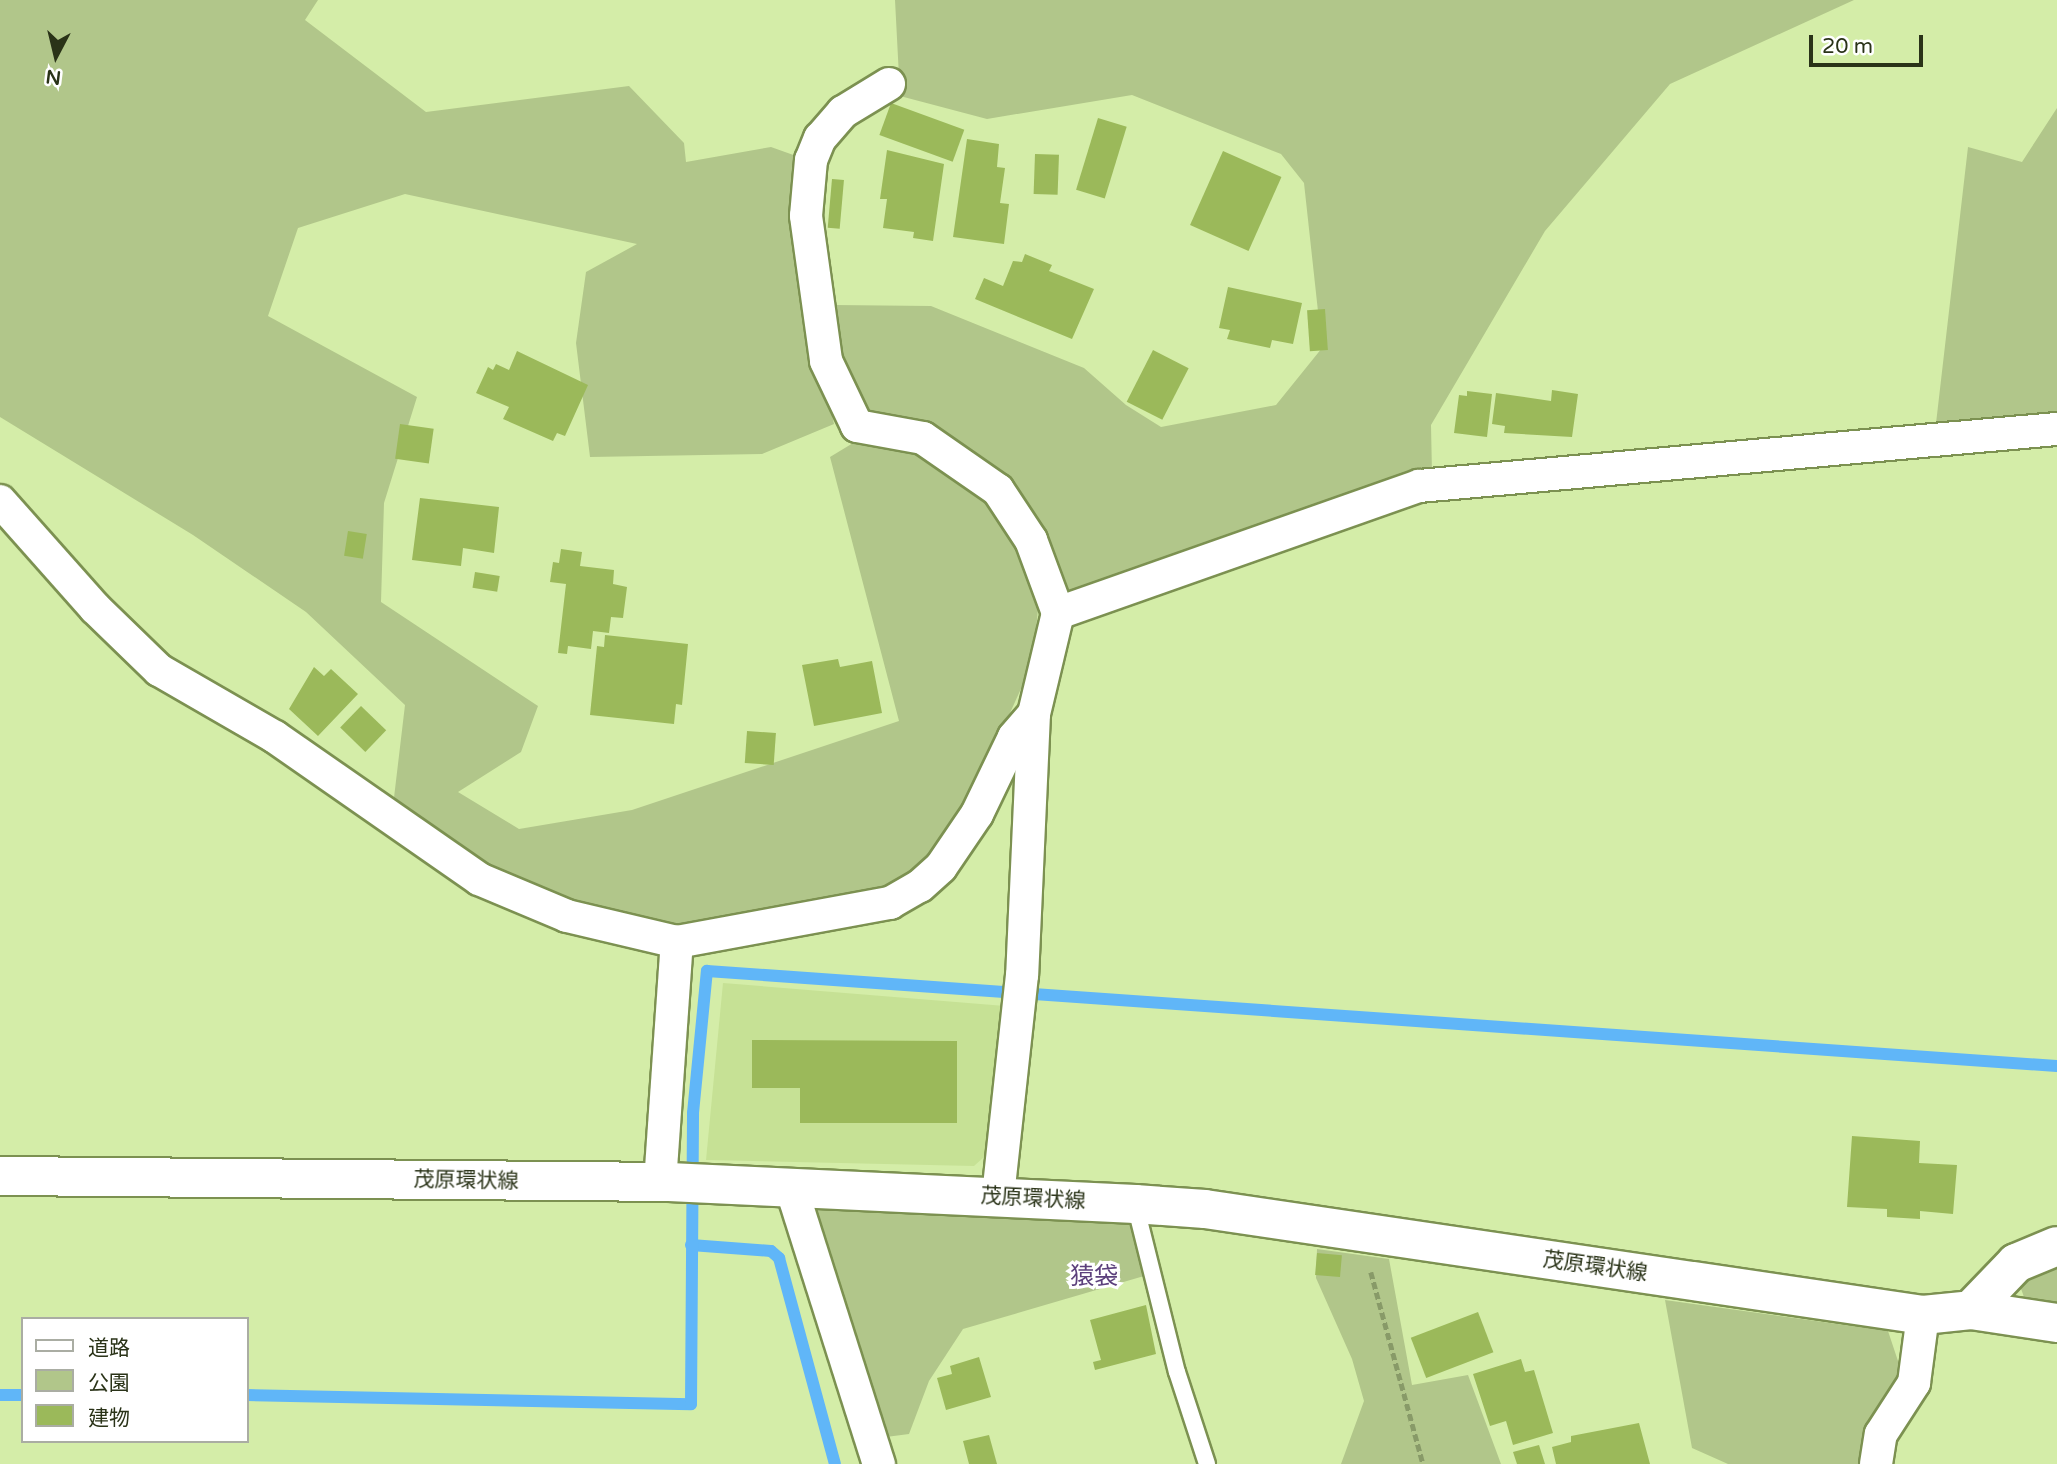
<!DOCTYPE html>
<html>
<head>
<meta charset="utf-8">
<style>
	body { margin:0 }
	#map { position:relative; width:2057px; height:1464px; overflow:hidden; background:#d4eda8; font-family:"Varela Round","Noto Sans JP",sans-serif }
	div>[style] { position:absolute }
	.built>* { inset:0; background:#c6e195 }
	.green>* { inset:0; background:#b1c68a }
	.stream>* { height:12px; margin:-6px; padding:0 6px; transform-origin:6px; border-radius:6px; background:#60b6f8 }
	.building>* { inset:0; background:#9bb95a; transform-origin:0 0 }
	.path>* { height:4.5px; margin-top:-2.25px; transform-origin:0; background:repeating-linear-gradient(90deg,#889a68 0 7px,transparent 0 10.5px) }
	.roads { filter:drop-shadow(2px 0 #7c9151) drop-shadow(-2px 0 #7c9151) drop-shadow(0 2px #7c9151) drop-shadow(0 -2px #7c9151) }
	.lane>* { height:16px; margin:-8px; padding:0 8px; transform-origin:8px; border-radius:8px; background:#fff }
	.street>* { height:32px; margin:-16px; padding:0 16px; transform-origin:16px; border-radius:16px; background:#fff }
	.secondary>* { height:38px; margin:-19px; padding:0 19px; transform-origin:19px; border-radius:19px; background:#fff }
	span { translate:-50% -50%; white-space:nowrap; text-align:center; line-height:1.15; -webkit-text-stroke:6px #fff; paint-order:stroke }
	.street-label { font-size:21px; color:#2a3318 }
	.quarter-label { font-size:24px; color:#5c407c }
	.legend { position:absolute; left:21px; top:1317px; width:228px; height:126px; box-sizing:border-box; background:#fff; border:2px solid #aaada3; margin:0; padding:9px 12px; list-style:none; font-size:21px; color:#2a3318 }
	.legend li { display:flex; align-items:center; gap:14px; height:35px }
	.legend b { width:35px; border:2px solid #aaada3 }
	.north { position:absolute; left:21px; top:21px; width:70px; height:70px; -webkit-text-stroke:5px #fff; paint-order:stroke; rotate:187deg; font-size:19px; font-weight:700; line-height:28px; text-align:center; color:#2a3318 }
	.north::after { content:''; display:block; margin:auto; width:24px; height:32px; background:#2a3318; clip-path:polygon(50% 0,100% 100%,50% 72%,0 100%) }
	.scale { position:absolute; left:1809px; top:35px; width:114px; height:32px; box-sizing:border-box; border:4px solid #2a3318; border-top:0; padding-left:9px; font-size:21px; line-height:24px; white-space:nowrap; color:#2a3318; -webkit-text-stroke:5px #fff; paint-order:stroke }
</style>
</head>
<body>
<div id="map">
	<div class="built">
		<div style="clip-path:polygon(723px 983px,1005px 1006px,994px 1148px,974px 1166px,706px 1160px)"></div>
	</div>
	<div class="green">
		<div style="clip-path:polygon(0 0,318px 0,305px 20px,426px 112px,629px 86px,684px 143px,686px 162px,771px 147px,799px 157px,819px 356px,834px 424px,762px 454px,590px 457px,576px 343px,586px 272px,637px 244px,405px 194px,298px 228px,268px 316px,417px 397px,384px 503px,381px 602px,538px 706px,521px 752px,458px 792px,519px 829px,632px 810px,899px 721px,830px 457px,863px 437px,920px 446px,967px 483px,1006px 526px,1036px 580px,1038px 609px,1033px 662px,960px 824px,908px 885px,679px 933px,566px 903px,490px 873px,393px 806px,405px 705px,306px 612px,193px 535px,0 417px)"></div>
		<div style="clip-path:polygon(895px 0,1854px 0,1670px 84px,1545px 231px,1431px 425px,1432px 474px,1076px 596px,1061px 587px,1034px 524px,925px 430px,858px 406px,844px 372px,834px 305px,931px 306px,1084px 368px,1126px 405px,1161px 427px,1276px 405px,1322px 348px,1304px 183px,1281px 154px,1132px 95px,987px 119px,900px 96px)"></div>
		<div style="clip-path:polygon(2057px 108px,2057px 420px,1935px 432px,1968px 147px,2022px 162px)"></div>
		<div style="clip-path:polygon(814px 1208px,1130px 1222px,1144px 1276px,963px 1329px,929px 1381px,909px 1434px,886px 1437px)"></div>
		<div style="clip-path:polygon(1317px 1249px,1389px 1259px,1412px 1385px,1468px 1375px,1501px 1464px,1341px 1464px,1364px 1401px,1352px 1359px,1316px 1278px)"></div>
		<div style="clip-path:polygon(2057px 1268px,2057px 1302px,2024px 1297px,2020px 1286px,2024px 1282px)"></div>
		<div style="clip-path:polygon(1665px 1300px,1888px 1331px,1901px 1370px,1867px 1429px,1860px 1464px,1728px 1464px,1692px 1448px)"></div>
	</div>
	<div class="stream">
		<div style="left:691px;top:1245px;width:80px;rotate:4.3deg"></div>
		<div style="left:771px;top:1251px;width:11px;rotate:41deg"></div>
		<div style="left:779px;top:1258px;width:213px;rotate:74.8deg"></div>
		<div style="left:0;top:1395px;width:23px"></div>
		<div style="left:247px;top:1395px;width:444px;rotate:1.2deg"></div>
		<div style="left:691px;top:1404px;width:291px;rotate:-89.6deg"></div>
		<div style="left:693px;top:1113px;width:143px;rotate:-84.4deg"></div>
		<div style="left:707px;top:971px;width:1353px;rotate:4.03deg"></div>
	</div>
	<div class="building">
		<div style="left:891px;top:103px;width:78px;height:34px;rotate:20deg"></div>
		<div style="left:1098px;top:118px;width:30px;height:75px;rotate:17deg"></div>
		<div style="clip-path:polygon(967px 139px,999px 144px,997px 167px,1005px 168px,1000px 203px,1009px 204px,1004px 244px,953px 237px)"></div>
		<div style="clip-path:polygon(887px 150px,944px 164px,933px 241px,913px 238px,914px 232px,883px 228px,887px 199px,880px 199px)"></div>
		<div style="left:1223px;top:151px;width:64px;height:81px;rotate:24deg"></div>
		<div style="left:1035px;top:154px;width:24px;height:40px;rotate:2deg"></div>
		<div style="left:832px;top:179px;width:12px;height:49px;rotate:5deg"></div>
		<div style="clip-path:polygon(1025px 254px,1052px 265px,1049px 271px,1094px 289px,1072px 339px,975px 299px,984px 278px,1003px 286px,1013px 261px,1022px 262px)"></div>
		<div style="clip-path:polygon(1228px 287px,1302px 303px,1293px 344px,1272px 340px,1270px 348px,1227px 339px,1230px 330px,1219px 328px)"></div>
		<div style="left:1325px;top:309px;width:41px;height:18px;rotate:86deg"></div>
		<div style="left:1153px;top:350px;width:40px;height:58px;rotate:27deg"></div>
		<div style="clip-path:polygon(517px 351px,588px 385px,565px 436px,557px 433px,553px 441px,503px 419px,509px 407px,476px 393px,488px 367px,493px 370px,496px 364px,509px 370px)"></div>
		<div style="clip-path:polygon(1552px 390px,1578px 394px,1572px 437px,1504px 433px,1505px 426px,1492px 424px,1496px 393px,1551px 401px)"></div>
		<div style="clip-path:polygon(1467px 391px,1492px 394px,1487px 437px,1454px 433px,1459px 395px,1467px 396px)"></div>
		<div style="left:400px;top:424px;width:34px;height:35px;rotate:8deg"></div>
		<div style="clip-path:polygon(420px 498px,499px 507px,494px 553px,463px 548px,461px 566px,412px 560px)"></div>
		<div style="left:348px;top:531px;width:19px;height:25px;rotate:9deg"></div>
		<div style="clip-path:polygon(561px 549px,582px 552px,580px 566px,614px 570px,613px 584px,627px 587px,623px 618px,611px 617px,609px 633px,593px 631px,591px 649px,568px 646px,567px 654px,558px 653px,566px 584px,550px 582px,553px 562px,559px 563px)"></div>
		<div style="left:475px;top:572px;width:25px;height:16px;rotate:9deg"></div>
		<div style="clip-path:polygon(605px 635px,688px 644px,682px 705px,676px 704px,674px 724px,590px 715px,597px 646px,604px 647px)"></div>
		<div style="clip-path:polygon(838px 659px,840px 667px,872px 661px,882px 713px,814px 726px,802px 665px)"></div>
		<div style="clip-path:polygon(314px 667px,324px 676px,331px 669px,358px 694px,318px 736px,289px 709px)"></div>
		<div style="left:361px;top:706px;width:35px;height:30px;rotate:44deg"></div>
		<div style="left:747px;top:731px;width:29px;height:32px;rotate:4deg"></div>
		<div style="clip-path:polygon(752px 1040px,957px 1041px,957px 1123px,800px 1123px,800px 1088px,752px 1088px)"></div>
		<div style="clip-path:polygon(1852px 1136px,1920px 1141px,1919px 1163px,1957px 1165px,1953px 1214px,1920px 1211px,1920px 1219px,1887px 1217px,1887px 1209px,1847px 1207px)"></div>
		<div style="left:1317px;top:1253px;width:25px;height:22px;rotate:5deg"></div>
		<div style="clip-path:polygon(1146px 1305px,1156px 1354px,1095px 1370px,1093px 1362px,1101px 1360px,1090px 1320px)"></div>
		<div style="left:1478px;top:1312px;width:43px;height:72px;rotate:69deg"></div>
		<div style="clip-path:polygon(979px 1357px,991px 1397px,946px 1410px,937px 1378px,952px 1374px,950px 1366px)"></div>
		<div style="clip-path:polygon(1521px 1359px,1525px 1372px,1534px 1370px,1553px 1433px,1513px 1445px,1506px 1421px,1490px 1426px,1473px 1374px)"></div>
		<div style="clip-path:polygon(1639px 1423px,1650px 1464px,1556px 1464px,1552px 1447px,1571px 1442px,1571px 1436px)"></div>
		<div style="clip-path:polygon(989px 1435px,997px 1464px,969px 1464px,963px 1441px)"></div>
		<div style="clip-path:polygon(1539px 1445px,1545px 1464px,1517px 1464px,1513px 1452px)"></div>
	</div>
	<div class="path">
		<div style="left:1371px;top:1272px;width:199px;rotate:74.8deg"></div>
	</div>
	<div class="roads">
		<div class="lane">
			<div style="left:1135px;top:1204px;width:173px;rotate:76deg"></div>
			<div style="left:1177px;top:1372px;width:97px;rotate:71.9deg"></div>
		</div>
		<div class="street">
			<div style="left:889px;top:84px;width:54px;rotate:148.7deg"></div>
			<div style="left:843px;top:112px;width:35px;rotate:131deg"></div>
			<div style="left:820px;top:138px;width:24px;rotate:112deg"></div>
			<div style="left:811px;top:160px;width:56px;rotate:95.1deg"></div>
			<div style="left:806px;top:216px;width:146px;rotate:82.1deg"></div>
			<div style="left:826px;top:361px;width:72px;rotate:64.5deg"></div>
			<div style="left:857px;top:426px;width:67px;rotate:10.3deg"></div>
			<div style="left:923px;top:438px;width:91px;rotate:34.7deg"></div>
			<div style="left:998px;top:490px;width:60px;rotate:56.6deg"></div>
			<div style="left:1031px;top:540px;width:78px;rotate:69.7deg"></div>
			<div style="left:1058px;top:613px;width:104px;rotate:103.4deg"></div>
			<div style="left:1034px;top:714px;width:261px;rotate:92.6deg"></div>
			<div style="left:1022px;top:975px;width:223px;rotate:96.2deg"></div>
			<div style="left:0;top:501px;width:143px;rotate:48.4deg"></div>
			<div style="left:95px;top:608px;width:89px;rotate:44.1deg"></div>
			<div style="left:159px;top:670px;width:134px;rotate:30deg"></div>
			<div style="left:275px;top:737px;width:249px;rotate:34.8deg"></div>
			<div style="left:479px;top:879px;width:95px;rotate:22.8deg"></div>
			<div style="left:567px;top:916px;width:113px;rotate:13.3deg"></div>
			<div style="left:677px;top:942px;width:217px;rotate:-10.4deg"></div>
			<div style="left:890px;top:903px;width:34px;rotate:-30deg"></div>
			<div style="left:920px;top:886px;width:28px;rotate:-42deg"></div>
			<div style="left:941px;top:867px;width:64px;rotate:-55.8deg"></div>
			<div style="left:977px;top:814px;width:85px;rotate:-64.3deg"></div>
			<div style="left:1014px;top:737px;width:30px;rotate:-49deg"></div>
			<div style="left:1058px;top:613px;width:383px;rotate:-19.4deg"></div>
			<div style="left:1419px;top:486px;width:641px;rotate:-5.11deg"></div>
			<div style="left:660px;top:1183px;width:242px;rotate:-86deg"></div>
			<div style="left:791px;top:1187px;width:291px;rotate:72.4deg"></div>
			<div style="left:1876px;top:1464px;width:30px;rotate:-81deg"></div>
			<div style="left:1881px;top:1434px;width:61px;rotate:-57.1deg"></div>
			<div style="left:1914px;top:1383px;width:69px;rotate:-82.5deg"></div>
		</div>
		<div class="secondary">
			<div style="left:0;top:1176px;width:669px;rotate:0.51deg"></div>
			<div style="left:669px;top:1182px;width:467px;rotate:2.7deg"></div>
			<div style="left:1135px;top:1204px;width:70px;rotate:4.1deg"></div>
			<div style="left:1205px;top:1209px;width:726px;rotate:8.4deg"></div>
			<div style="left:1923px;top:1315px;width:48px;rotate:-5.9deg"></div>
			<div style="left:1971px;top:1310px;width:87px;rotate:8.6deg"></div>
			<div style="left:1971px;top:1310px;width:65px;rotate:-46.2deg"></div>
			<div style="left:2016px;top:1263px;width:44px;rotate:-22.5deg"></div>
		</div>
	</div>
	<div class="street-label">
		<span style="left:466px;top:1181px;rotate:1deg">茂原環状線</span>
		<span style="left:1033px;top:1199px;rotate:3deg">茂原環状線</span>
		<span style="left:1595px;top:1267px;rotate:8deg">茂原環状線</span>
	</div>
	<div class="quarter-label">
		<span style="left:1094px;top:1277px">猿袋</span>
	</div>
	<ul class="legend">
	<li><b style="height:9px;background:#fff"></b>道路</li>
	<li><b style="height:19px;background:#b1c68a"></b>公園</li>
	<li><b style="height:19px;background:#9bb95a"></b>建物</li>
	</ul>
	<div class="north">N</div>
	<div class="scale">20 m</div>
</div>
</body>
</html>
